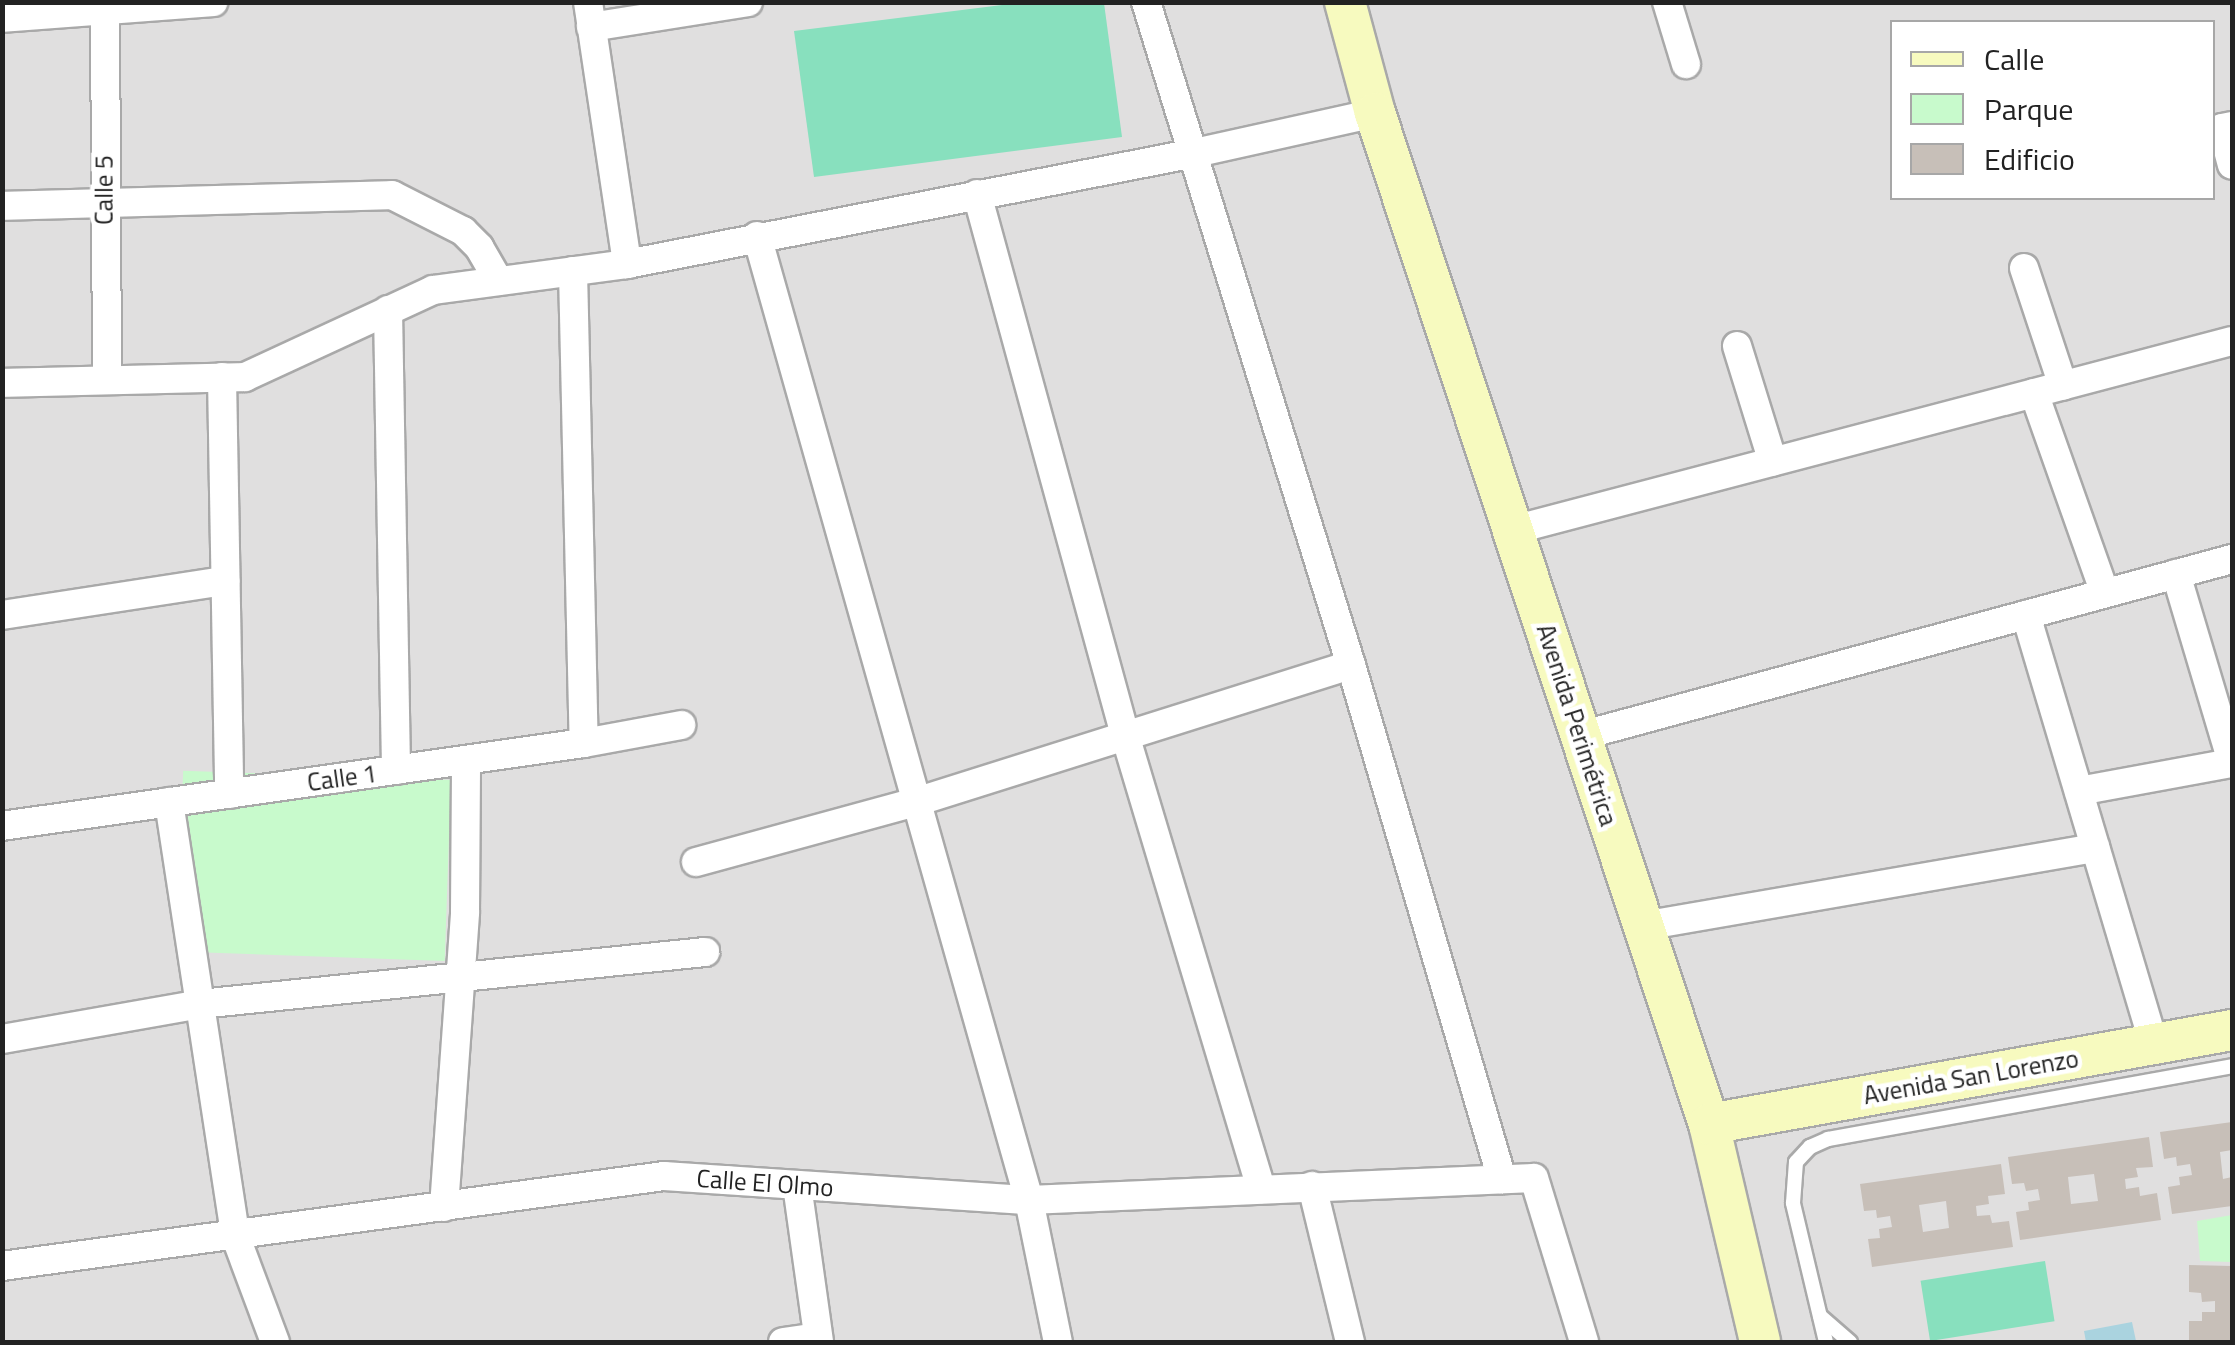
<!DOCTYPE html>
<html>
<head>
<meta charset="utf-8">
<style>
	body { margin:0 }
	#map { position:relative; width:2235px; height:1345px; overflow:hidden; background:#f2efe9; font-family:"Titillium Web",sans-serif }
	div>[style] { position:absolute }
	.residential>* { inset:0; background:#e0dfdf }
	.park>* { inset:0; background:#c8facc; transform-origin:0 0 }
	.pitch>* { inset:0; background:#88e0be; transform-origin:0 0 }
	.water>* { inset:0; background:#aad3df }
	.building>* { inset:0; background:#c7bfb8 }
	.roads { filter:drop-shadow(2px 0 #a9a9a9) drop-shadow(-2px 0 #a9a9a9) drop-shadow(0 2px #a9a9a9) drop-shadow(0 -2px #a9a9a9) }
	.lane>* { height:14px; margin:-7px; padding:0 7px; transform-origin:7px; border-radius:7px; background:#fff }
	.street>* { height:28px; margin:-14px; padding:0 14px; transform-origin:14px; border-radius:14px; background:#fff }
	.secondary>* { height:40px; margin:-20px; padding:0 20px; transform-origin:20px; border-radius:20px; background:#f7fabf }
	span { translate:-50% -50%; white-space:nowrap; text-align:center; line-height:1.15; -webkit-text-stroke:9px #fff; paint-order:stroke }
	.street-label { font-size:25px; color:#222 }
	.frame { position:absolute; inset:0; border:5px solid #222; pointer-events:none }
	.legend { position:absolute; left:1890px; top:20px; width:325px; height:180px; box-sizing:border-box; background:#fff; border:2px solid #a7a7a7; margin:0; padding:12px 18px; list-style:none; font-size:30px; color:#222 }
	.legend li { display:flex; align-items:center; gap:20px; height:50px }
	.legend b { width:50px; border:2px solid #a7a7a7 }
</style>
</head>
<body>
<div id="map">
	<div class="residential">
		<div style="clip-path:polygon(evenodd,3px 3px,2232px 3px,2232px 1342px,3px 1342px,3px 3px,1892px 22px,2212px 22px,2212px 198px,1892px 198px,1892px 22px)"></div>
	</div>
	<div class="park">
		<div style="left:451px;top:780px;width:181px;height:268px;rotate:92deg"></div>
		<div style="clip-path:polygon(2232px 1215px,2232px 1262px,2200px 1261px,2197px 1221px)"></div>
	</div>
	<div class="pitch">
		<div style="clip-path:polygon(1018px 3px,1104px 3px,1122px 137px,814px 177px,794px 31px)"></div>
		<div style="left:2045px;top:1261px;width:61px;height:126px;rotate:81deg"></div>
	</div>
	<div class="water">
		<div style="clip-path:polygon(2132px 1322px,2136px 1341px,2086px 1342px,2084px 1331px)"></div>
	</div>
	<div class="building">
		<div style="clip-path:polygon(2232px 1122px,2232px 1150px,2220px 1152px,2223px 1179px,2232px 1177px,2232px 1206px,2172px 1214px,2168px 1187px,2180px 1185px,2179px 1177px,2192px 1175px,2190px 1164px,2177px 1166px,2176px 1157px,2164px 1159px,2160px 1132px)"></div>
		<div style="clip-path:polygon(evenodd,2149px 1137px,2153px 1167px,2136px 1168px,2138px 1177px,2125px 1179px,2126px 1189px,2139px 1187px,2140px 1196px,2157px 1193px,2161px 1220px,2020px 1240px,2016px 1212px,2029px 1210px,2028px 1202px,2040px 1200px,2038px 1189px,2026px 1191px,2024px 1183px,2012px 1184px,2008px 1157px,2149px 1137px,2094px 1174px,2098px 1201px,2071px 1204px,2068px 1177px,2094px 1174px)"></div>
		<div style="clip-path:polygon(evenodd,2001px 1164px,2005px 1194px,1988px 1196px,1989px 1204px,1976px 1206px,1977px 1216px,1990px 1215px,1992px 1223px,2009px 1221px,2013px 1247px,1872px 1267px,1868px 1239px,1880px 1238px,1879px 1229px,1892px 1227px,1890px 1216px,1877px 1218px,1876px 1210px,1864px 1211px,1860px 1184px,2001px 1164px,1946px 1201px,1949px 1228px,1923px 1232px,1919px 1205px,1946px 1201px)"></div>
		<div style="clip-path:polygon(2189px 1265px,2232px 1266px,2232px 1342px,2189px 1342px,2189px 1321px,2202px 1321px,2202px 1312px,2215px 1312px,2215px 1301px,2202px 1302px,2201px 1293px,2189px 1292px)"></div>
	</div>
	<div class="roads">
		<div class="lane">
			<div style="left:1820px;top:1316px;width:40px;rotate:41deg"></div>
			<div style="left:1826px;top:1342px;width:143px;rotate:-103.4deg"></div>
			<div style="left:1793px;top:1203px;width:41px;rotate:-85.8deg"></div>
			<div style="left:1796px;top:1162px;width:21px;rotate:-47deg"></div>
			<div style="left:1810px;top:1147px;width:20px;rotate:-24deg"></div>
			<div style="left:1828px;top:1139px;width:411px;rotate:-10.2deg"></div>
		</div>
		<div class="street">
			<div style="left:105px;top:2px;width:376px;rotate:89.7deg"></div>
			<div style="left:588px;top:2px;width:265px;rotate:81.5deg"></div>
			<div style="left:1146px;top:2px;width:694px;rotate:72.82deg"></div>
			<div style="left:1351px;top:665px;width:536px;rotate:73.63deg"></div>
			<div style="left:1667px;top:2px;width:65px;rotate:73deg"></div>
			<div style="left:2px;top:18px;width:212px;rotate:-4.3deg"></div>
			<div style="left:591px;top:27px;width:159px;rotate:-9deg"></div>
			<div style="left:2232px;top:126px;width:10px;rotate:169deg"></div>
			<div style="left:2222px;top:128px;width:38px;rotate:75deg"></div>
			<div style="left:977px;top:194px;width:561px;rotate:74.7deg"></div>
			<div style="left:1125px;top:735px;width:474px;rotate:73.3deg"></div>
			<div style="left:2px;top:206px;width:390px;rotate:-1.6deg"></div>
			<div style="left:392px;top:195px;width:80px;rotate:26.9deg"></div>
			<div style="left:463px;top:231px;width:23px;rotate:45deg"></div>
			<div style="left:479px;top:247px;width:39px;rotate:60deg"></div>
			<div style="left:757px;top:236px;width:1002px;rotate:74.24deg"></div>
			<div style="left:1029px;top:1200px;width:145px;rotate:78.5deg"></div>
			<div style="left:2024px;top:268px;width:124px;rotate:71.7deg"></div>
			<div style="left:573px;top:271px;width:472px;rotate:88.7deg"></div>
			<div style="left:388px;top:310px;width:460px;rotate:89deg"></div>
			<div style="left:1737px;top:346px;width:121px;rotate:72.8deg"></div>
			<div style="left:222px;top:377px;width:417px;rotate:89deg"></div>
			<div style="left:2px;top:383px;width:243px;rotate:-1.4deg"></div>
			<div style="left:245px;top:377px;width:207px;rotate:-24.8deg"></div>
			<div style="left:433px;top:290px;width:196px;rotate:-7.6deg"></div>
			<div style="left:627px;top:264px;width:579px;rotate:-11.06deg"></div>
			<div style="left:1195px;top:153px;width:184px;rotate:-12.5deg"></div>
			<div style="left:2034px;top:393px;width:212px;rotate:70.5deg"></div>
			<div style="left:1513px;top:530px;width:743px;rotate:-14.73deg"></div>
			<div style="left:2176px;top:574px;width:196px;rotate:73.4deg"></div>
			<div style="left:2px;top:615px;width:226px;rotate:-8.7deg"></div>
			<div style="left:2026px;top:615px;width:448px;rotate:73.4deg"></div>
			<div style="left:1580px;top:736px;width:676px;rotate:-15.19deg"></div>
			<div style="left:2079px;top:791px;width:156px;rotate:-10.4deg"></div>
			<div style="left:169px;top:802px;width:438px;rotate:81.3deg"></div>
			<div style="left:235px;top:1235px;width:114px;rotate:69.5deg"></div>
			<div style="left:2px;top:826px;width:588px;rotate:-8.12deg"></div>
			<div style="left:584px;top:743px;width:99px;rotate:-10.5deg"></div>
			<div style="left:696px;top:862px;width:228px;rotate:-15.3deg"></div>
			<div style="left:916px;top:802px;width:456px;rotate:-17.5deg"></div>
			<div style="left:1643px;top:926px;width:459px;rotate:-9.8deg"></div>
			<div style="left:2px;top:1039px;width:201px;rotate:-10deg"></div>
			<div style="left:200px;top:1004px;width:508px;rotate:-5.88deg"></div>
			<div style="left:797px;top:1185px;width:159px;rotate:82deg"></div>
			<div style="left:1312px;top:1186px;width:161px;rotate:76.3deg"></div>
			<div style="left:444px;top:1207px;width:296px;rotate:-85.9deg"></div>
			<div style="left:465px;top:912px;width:152px;rotate:-89.6deg"></div>
			<div style="left:2px;top:1266px;width:668px;rotate:-7.74deg"></div>
			<div style="left:664px;top:1176px;width:366px;rotate:3.8deg"></div>
			<div style="left:1029px;top:1200px;width:505px;rotate:-2.49deg"></div>
			<div style="left:1534px;top:1178px;width:171px;rotate:73deg"></div>
			<div style="left:783px;top:1342px;width:35px;rotate:-8deg"></div>
		</div>
		<div class="secondary">
			<div style="left:1345px;top:2px;width:115px;rotate:74.9deg"></div>
			<div style="left:1375px;top:113px;width:1065px;rotate:71.72deg"></div>
			<div style="left:1709px;top:1124px;width:224px;rotate:76.8deg"></div>
			<div style="left:1709px;top:1124px;width:531px;rotate:-10.19deg"></div>
		</div>
	</div>
	<div class="street-label">
		<span style="left:104px;top:190px;rotate:-90deg">Calle 5</span>
		<span style="left:1577px;top:725px;rotate:72deg">Avenida Perimétrica</span>
		<span style="left:342px;top:778px;rotate:-8deg">Calle 1</span>
		<span style="left:1971px;top:1077px;rotate:-10deg">Avenida San Lorenzo</span>
		<span style="left:765px;top:1183px;rotate:4deg">Calle El Olmo</span>
	</div>
	<div class="frame"></div>
	<ul class="legend">
	<li><b style="height:12px;background:#f7fabf"></b>Calle</li>
	<li><b style="height:28px;background:#c8facc"></b>Parque</li>
	<li><b style="height:28px;background:#c7bfb8"></b>Edificio</li>
	</ul>
</div>
</body>
</html>
